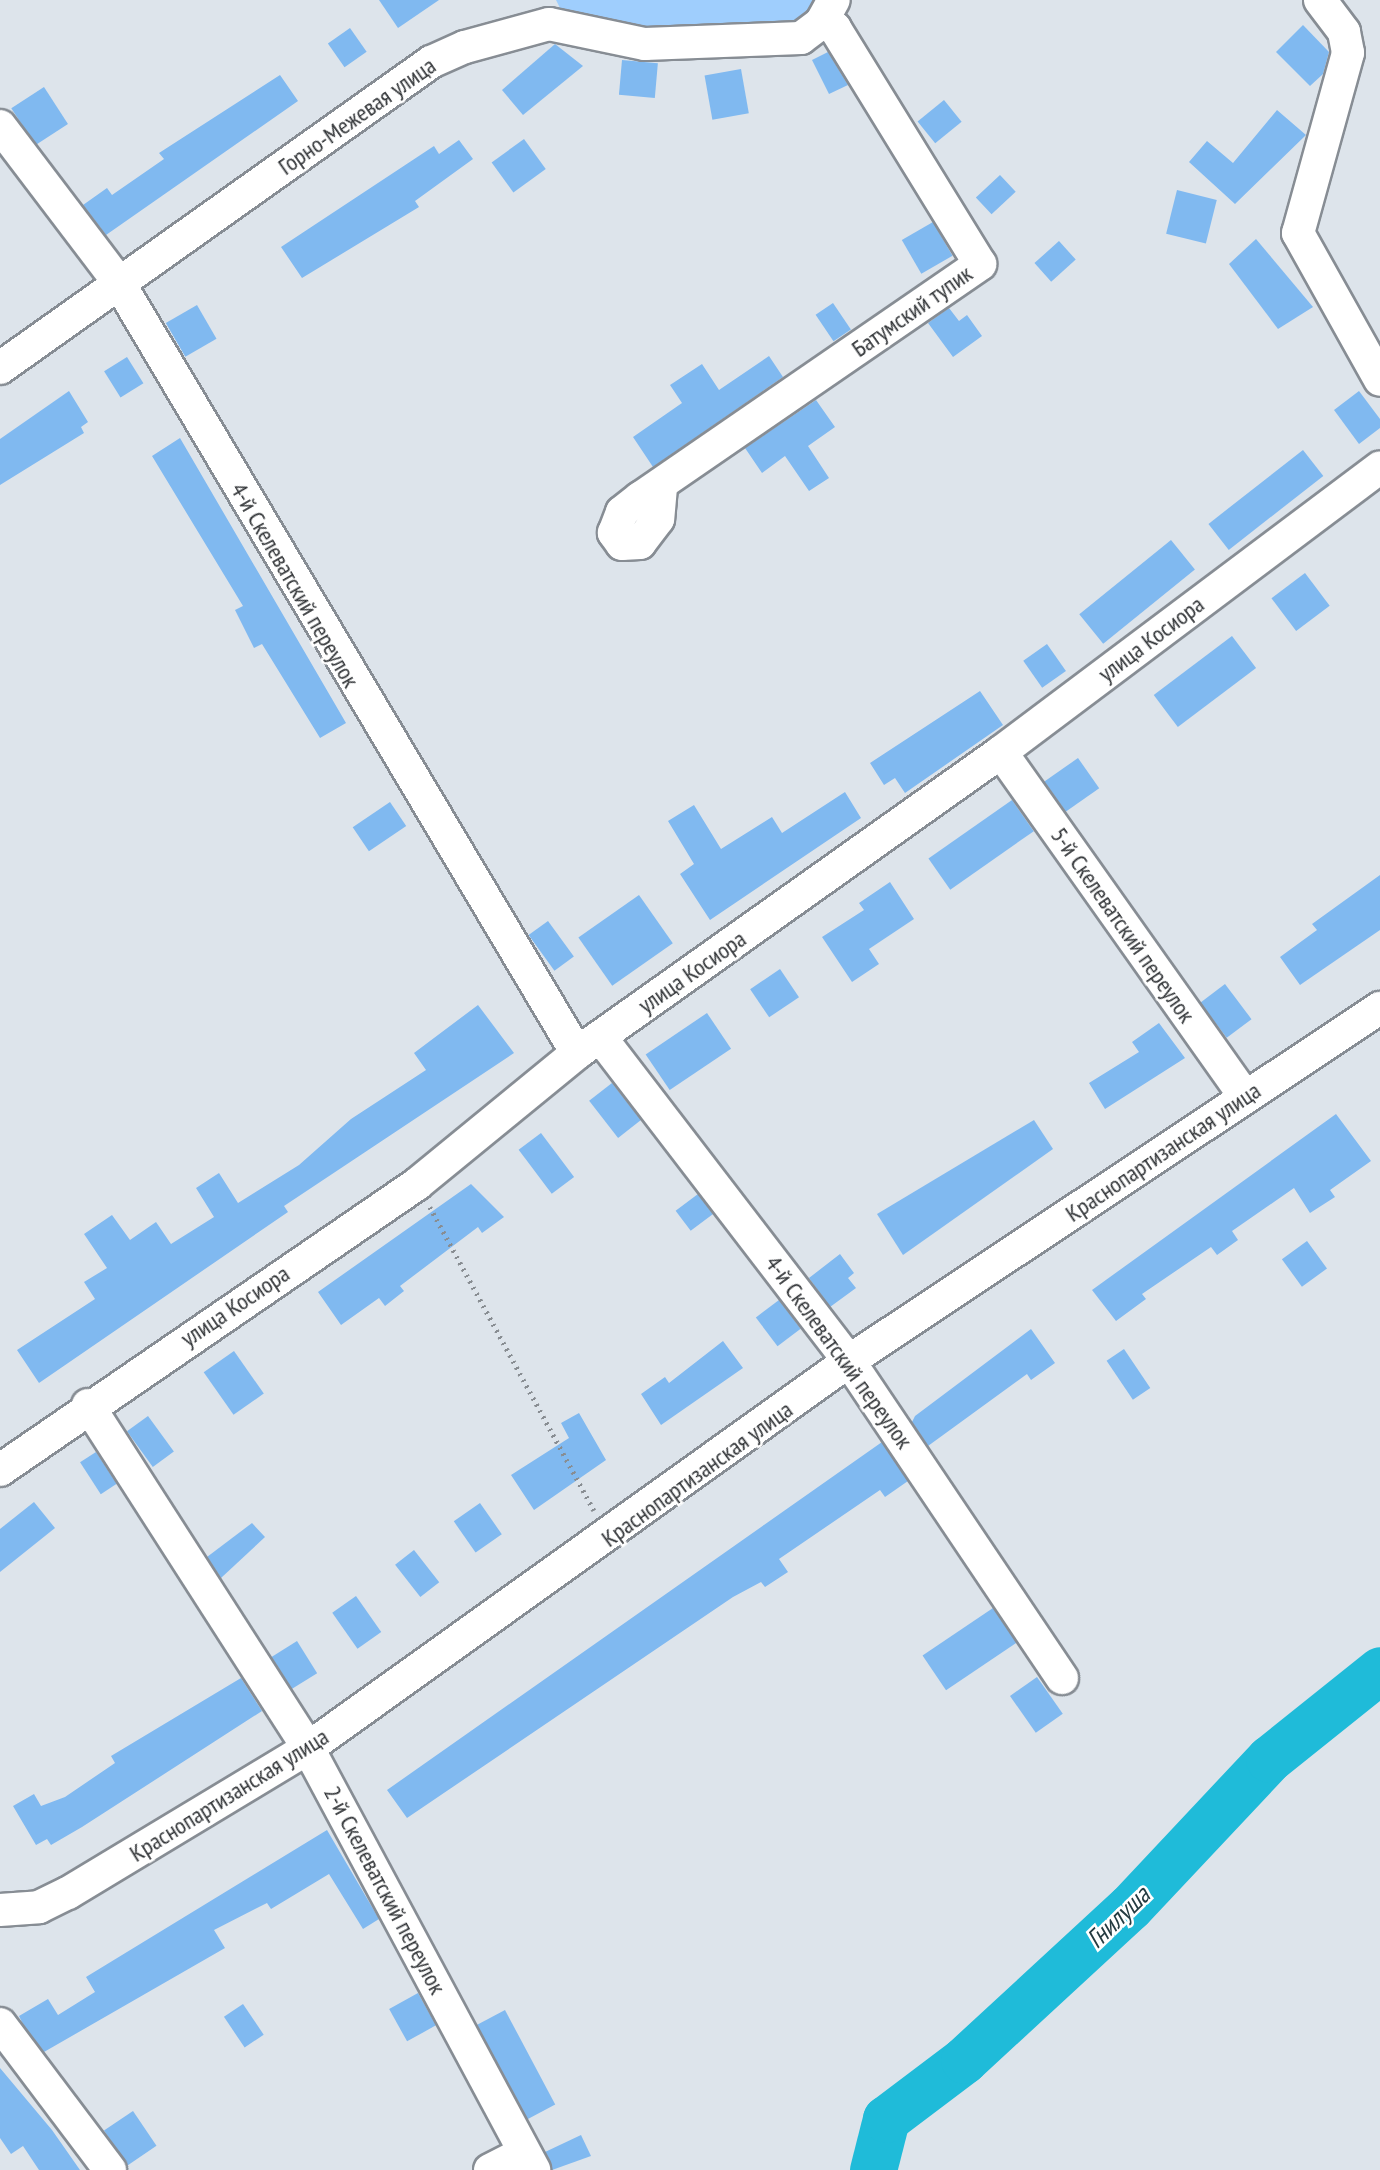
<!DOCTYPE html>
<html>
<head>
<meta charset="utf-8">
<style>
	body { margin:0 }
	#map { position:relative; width:1380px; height:2170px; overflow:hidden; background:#dde4eb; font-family:"PT Sans Narrow",sans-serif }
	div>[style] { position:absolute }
	.green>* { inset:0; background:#9fcefd }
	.river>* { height:47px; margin:-23.5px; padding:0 23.5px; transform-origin:23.5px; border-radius:23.5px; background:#1fbbd9 }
	.building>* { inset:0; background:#80b9f0; transform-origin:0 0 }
	.path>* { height:4.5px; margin-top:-2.25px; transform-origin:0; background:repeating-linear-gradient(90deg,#888d92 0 2px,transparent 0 7px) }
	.roads { filter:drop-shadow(2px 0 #878d94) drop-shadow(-2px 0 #878d94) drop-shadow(0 2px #878d94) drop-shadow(0 -2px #878d94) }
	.minor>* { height:32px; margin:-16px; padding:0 16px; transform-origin:16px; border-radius:16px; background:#fff }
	span { translate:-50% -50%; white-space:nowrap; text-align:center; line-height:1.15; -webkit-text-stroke:5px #fff; paint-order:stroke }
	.street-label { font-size:24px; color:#2f3235 }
	.water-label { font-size:26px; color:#243b41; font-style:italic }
</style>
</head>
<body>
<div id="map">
	<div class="green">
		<div style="clip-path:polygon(556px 0,819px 0,793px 22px,644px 29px,561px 10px)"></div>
	</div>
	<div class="river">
		<div style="left:873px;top:2170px;width:53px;rotate:-75.7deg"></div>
		<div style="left:886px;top:2119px;width:98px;rotate:-37.1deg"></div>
		<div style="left:964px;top:2060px;width:226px;rotate:-42.7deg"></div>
		<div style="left:1130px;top:1907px;width:203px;rotate:-46.8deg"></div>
		<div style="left:1269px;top:1759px;width:142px;rotate:-38.7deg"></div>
	</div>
	<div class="building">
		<div style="clip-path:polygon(379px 0,439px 0,398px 28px)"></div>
		<div style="clip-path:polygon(1303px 25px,1329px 52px,1323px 74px,1310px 86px,1276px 52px)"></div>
		<div style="left:350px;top:28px;width:29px;height:27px;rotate:55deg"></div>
		<div style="clip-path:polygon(555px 44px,583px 66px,523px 115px,502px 90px)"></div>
		<div style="clip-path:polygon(828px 52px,848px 85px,829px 94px,812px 60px)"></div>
		<div style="left:622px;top:60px;width:36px;height:35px;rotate:5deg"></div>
		<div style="left:741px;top:69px;width:45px;height:37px;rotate:80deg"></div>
		<div style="clip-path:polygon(280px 75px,298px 101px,106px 235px,83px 205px,107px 188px,112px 195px,164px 159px,159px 153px)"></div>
		<div style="left:44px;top:87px;width:44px;height:39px;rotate:57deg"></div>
		<div style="left:944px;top:100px;width:28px;height:34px;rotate:51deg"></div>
		<div style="clip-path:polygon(1277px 110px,1306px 135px,1235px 204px,1189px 162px,1207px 141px,1233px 163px)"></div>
		<div style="left:524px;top:139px;width:37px;height:40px;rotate:54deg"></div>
		<div style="clip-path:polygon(459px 140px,473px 159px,415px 201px,419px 207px,302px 278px,281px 247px,434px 146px,439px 154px)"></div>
		<div style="left:1000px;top:175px;width:23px;height:33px;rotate:47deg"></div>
		<div style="left:1177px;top:190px;width:41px;height:45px;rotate:14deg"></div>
		<div style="left:933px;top:222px;width:39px;height:36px;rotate:60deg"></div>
		<div style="clip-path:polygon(1256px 239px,1313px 307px,1278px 329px,1229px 264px)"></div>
		<div style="left:1059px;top:241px;width:25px;height:33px;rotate:48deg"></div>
		<div style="left:833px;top:303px;width:32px;height:21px;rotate:56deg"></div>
		<div style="left:197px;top:305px;width:39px;height:36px;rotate:60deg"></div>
		<div style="clip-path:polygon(949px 308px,959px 321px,967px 315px,982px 336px,953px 357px,928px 323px)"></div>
		<div style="clip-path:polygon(769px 356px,783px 377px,653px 467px,633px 437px,682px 403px,670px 385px,702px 364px,719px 390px)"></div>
		<div style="left:127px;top:357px;width:31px;height:27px;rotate:58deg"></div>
		<div style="clip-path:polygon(69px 391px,88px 422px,81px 427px,84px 433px,0 485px,0 439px)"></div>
		<div style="clip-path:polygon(1359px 391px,1380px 419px,1380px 428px,1359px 444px,1334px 410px)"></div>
		<div style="clip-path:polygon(816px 400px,835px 427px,808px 446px,829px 478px,809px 491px,785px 456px,762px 473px,745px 448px)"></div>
		<div style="clip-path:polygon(180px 438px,346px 723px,320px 738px,262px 644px,254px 648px,235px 610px,243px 606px,152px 456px)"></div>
		<div style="left:1303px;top:450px;width:33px;height:120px;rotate:52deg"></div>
		<div style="left:1171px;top:540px;width:38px;height:118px;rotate:51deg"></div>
		<div style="left:1305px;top:573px;width:41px;height:42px;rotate:53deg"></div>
		<div style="left:1232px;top:636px;width:40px;height:98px;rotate:53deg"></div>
		<div style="left:1047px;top:644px;width:33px;height:29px;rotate:55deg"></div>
		<div style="clip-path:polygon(980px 691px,1003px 725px,905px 793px,895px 778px,884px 785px,870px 763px)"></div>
		<div style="left:1078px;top:758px;width:37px;height:41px;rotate:55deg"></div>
		<div style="clip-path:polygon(845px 792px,861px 818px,710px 920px,680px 874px,694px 864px,668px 821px,694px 805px,721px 849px,772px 817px,782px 833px)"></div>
		<div style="left:1012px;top:800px;width:38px;height:102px;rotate:55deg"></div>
		<div style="left:390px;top:802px;width:29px;height:45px;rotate:56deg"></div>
		<div style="clip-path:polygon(1380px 875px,1380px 930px,1300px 985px,1280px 957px,1317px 930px,1312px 924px)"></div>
		<div style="clip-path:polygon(890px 882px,914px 919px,869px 949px,879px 964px,852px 982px,822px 937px,864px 910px,859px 903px)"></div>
		<div style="left:639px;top:895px;width:59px;height:74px;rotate:55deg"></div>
		<div style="left:548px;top:921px;width:44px;height:24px;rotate:54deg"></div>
		<div style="left:780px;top:969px;width:34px;height:36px;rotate:56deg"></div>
		<div style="left:1225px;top:984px;width:44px;height:31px;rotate:53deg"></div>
		<div style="clip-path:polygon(478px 1005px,514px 1053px,284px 1206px,288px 1212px,39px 1383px,17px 1350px,95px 1299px,84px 1282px,107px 1268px,84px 1234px,112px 1215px,130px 1240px,156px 1222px,171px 1244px,214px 1217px,196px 1188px,219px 1173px,238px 1203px,299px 1165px,351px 1119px,426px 1070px,414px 1053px)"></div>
		<div style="left:707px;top:1013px;width:43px;height:74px;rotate:56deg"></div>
		<div style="clip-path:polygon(1159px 1023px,1185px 1058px,1105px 1109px,1089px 1083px,1139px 1052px,1132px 1042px)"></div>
		<div style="left:612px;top:1083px;width:47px;height:29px;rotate:52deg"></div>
		<div style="clip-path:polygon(1336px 1114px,1371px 1161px,1330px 1190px,1335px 1197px,1310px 1213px,1294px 1188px,1232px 1231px,1238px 1240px,1217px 1255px,1211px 1247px,1142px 1294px,1146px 1299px,1116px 1321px,1092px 1290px)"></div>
		<div style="clip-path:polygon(1034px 1120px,1053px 1149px,903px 1255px,877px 1214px)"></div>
		<div style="left:541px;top:1133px;width:55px;height:28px;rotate:53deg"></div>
		<div style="clip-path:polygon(471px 1184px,504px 1217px,482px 1233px,478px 1227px,400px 1286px,404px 1291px,385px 1306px,379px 1298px,341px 1325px,318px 1292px)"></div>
		<div style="left:698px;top:1194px;width:25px;height:28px;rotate:53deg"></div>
		<div style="left:1307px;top:1241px;width:34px;height:31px;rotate:54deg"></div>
		<div style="clip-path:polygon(840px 1254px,854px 1273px,848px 1278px,856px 1288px,830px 1307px,809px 1278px)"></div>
		<div style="left:779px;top:1300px;width:36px;height:29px;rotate:53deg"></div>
		<div style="clip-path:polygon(1031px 1329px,1055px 1363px,1031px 1380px,1027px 1374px,928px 1446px,912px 1422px,915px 1416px)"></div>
		<div style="clip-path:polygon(723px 1341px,743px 1368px,661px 1425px,641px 1394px,665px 1377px,669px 1383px)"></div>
		<div style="left:1124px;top:1349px;width:47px;height:21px;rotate:56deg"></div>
		<div style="left:234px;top:1351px;width:52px;height:37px;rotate:55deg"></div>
		<div style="clip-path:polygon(579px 1413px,606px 1460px,534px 1510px,511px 1475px,569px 1438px,561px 1423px)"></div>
		<div style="left:148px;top:1416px;width:44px;height:26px;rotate:54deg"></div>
		<div style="clip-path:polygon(882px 1442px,908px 1481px,885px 1497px,880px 1490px,779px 1559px,788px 1572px,765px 1587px,761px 1582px,733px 1597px,407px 1818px,387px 1790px)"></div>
		<div style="left:96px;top:1452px;width:38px;height:19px;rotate:57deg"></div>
		<div style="clip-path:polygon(34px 1502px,55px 1528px,0 1572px,0 1529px)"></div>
		<div style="left:480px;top:1503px;width:38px;height:32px;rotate:55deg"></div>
		<div style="clip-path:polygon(252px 1523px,265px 1537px,221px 1578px,207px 1557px)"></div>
		<div style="left:414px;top:1550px;width:41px;height:24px;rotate:52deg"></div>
		<div style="left:356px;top:1596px;width:44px;height:29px;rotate:55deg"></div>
		<div style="left:993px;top:1608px;width:42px;height:85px;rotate:56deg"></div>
		<div style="left:297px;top:1641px;width:38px;height:30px;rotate:58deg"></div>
		<div style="left:1037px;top:1677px;width:45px;height:33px;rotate:55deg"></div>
		<div style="clip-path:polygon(241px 1678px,262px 1711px,82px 1827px,51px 1845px,47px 1839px,36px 1845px,13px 1806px,34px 1794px,41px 1806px,65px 1797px,115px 1763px,111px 1756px)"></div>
		<div style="clip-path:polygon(327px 1830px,379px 1919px,363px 1929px,329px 1874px,271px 1909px,267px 1903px,214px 1930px,225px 1948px,44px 2052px,24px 2026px,19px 2016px,48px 1999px,58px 2015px,95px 1992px,86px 1977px)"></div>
		<div style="left:418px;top:1993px;width:37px;height:33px;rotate:61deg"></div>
		<div style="left:243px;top:2004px;width:37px;height:23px;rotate:56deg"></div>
		<div style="left:505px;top:2010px;width:107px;height:32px;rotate:62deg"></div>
		<div style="clip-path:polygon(0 2068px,52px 2130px,80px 2170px,39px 2170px,23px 2146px,11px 2154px,0 2138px)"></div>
		<div style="left:133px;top:2111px;width:42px;height:35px;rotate:56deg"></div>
		<div style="clip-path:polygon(581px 2135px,591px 2156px,552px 2170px,545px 2152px)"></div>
	</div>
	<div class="path">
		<div style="left:430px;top:1207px;width:345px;rotate:61.6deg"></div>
	</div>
	<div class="roads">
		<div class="minor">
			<div style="left:1320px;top:0;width:40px;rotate:53deg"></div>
			<div style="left:1344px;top:32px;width:21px;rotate:79deg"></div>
			<div style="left:1348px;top:53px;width:187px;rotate:105.5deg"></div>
			<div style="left:1298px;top:233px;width:168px;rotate:60.8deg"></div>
			<div style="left:0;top:126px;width:197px;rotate:52.8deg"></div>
			<div style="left:119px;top:283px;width:896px;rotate:59.26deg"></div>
			<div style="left:0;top:368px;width:529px;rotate:-35.37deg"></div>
			<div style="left:431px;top:62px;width:37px;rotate:-24deg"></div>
			<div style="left:465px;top:47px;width:87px;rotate:-15.3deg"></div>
			<div style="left:549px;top:24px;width:98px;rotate:11.8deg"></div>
			<div style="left:645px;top:44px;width:156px;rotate:-2.2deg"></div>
			<div style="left:801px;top:38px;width:25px;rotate:-37deg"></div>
			<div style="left:821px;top:23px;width:26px;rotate:-61deg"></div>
			<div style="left:661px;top:487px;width:32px;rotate:95deg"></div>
			<div style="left:658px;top:519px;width:30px;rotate:127deg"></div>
			<div style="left:640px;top:543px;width:18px;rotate:177deg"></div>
			<div style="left:622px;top:544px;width:14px;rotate:-126deg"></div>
			<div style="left:614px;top:533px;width:22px;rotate:-69deg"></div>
			<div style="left:622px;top:512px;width:23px;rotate:-38deg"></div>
			<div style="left:640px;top:498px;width:413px;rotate:-34.5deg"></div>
			<div style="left:980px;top:264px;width:277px;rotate:-121.6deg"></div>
			<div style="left:835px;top:28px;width:15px;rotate:-160deg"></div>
			<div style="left:1001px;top:752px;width:423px;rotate:54.7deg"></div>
			<div style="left:601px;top:1038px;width:407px;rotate:52.5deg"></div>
			<div style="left:849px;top:1361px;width:382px;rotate:56.1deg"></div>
			<div style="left:88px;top:1405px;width:407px;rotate:57.3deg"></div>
			<div style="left:308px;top:1748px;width:479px;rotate:61.8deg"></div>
			<div style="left:0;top:1470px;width:506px;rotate:-34.44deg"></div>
			<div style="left:417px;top:1184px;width:207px;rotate:-39.3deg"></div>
			<div style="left:577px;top:1053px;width:520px;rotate:-35.37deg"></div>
			<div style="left:1001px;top:752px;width:474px;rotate:-36.9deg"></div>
			<div style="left:0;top:1910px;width:39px;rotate:-4deg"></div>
			<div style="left:39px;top:1907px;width:32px;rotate:-26deg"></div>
			<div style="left:68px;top:1893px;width:280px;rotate:-31.1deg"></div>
			<div style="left:308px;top:1748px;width:665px;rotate:-35.58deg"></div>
			<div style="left:849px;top:1361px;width:638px;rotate:-33.62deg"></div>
			<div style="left:0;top:2024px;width:183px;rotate:53deg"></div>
			<div style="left:490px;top:2170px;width:38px;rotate:-27deg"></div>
		</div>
	</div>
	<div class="street-label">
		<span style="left:357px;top:116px;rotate:-35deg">Горно-Межевая улица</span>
		<span style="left:912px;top:311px;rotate:-35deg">Батумский тупик</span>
		<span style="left:295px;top:585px;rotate:60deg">4-й Скелеватский переулок</span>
		<span style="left:1151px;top:639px;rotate:-37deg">улица Косиора</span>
		<span style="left:1123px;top:925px;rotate:55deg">5-й Скелеватский переулок</span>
		<span style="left:692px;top:972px;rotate:-35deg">улица Косиора</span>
		<span style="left:1163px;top:1152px;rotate:-34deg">Краснопартизанская улица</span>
		<span style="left:235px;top:1306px;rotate:-34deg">улица Косиора</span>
		<span style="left:839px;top:1352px;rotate:54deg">4-й Скелеватский переулок</span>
		<span style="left:697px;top:1474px;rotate:-36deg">Краснопартизанская улица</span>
		<span style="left:229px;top:1795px;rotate:-32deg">Краснопартизанская улица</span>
		<span style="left:385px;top:1890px;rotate:62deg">2-й Скелеватский переулок</span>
	</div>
	<div class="water-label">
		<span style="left:1118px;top:1917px;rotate:-44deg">Гнилуша</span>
	</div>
</div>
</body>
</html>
